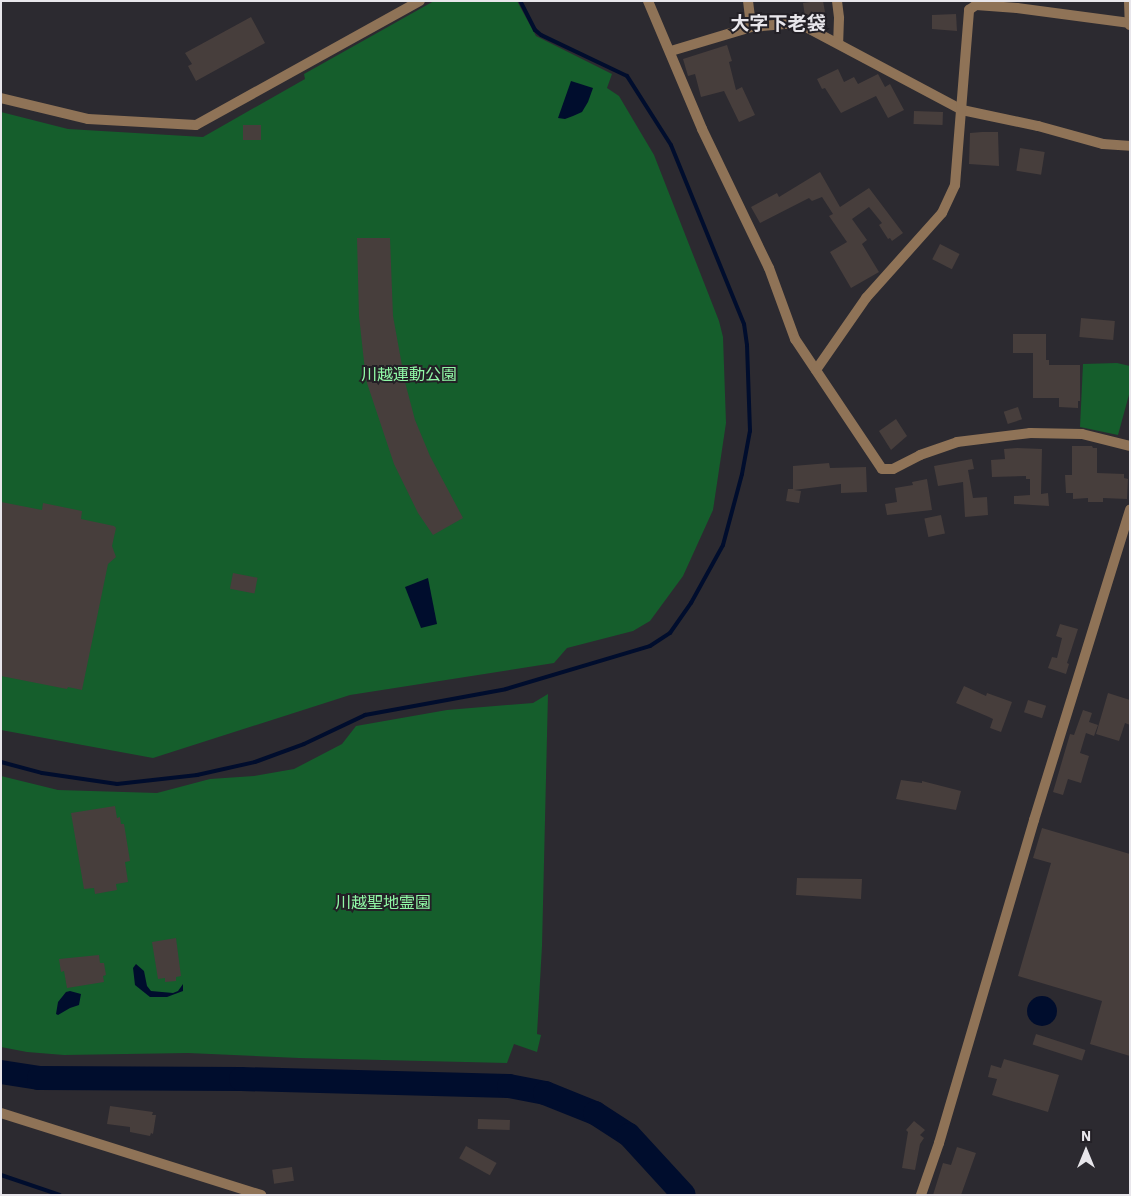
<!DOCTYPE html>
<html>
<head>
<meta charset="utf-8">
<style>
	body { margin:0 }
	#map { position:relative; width:1131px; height:1196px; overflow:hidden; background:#2c2a30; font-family:"IBM Plex Sans","Noto Sans JP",sans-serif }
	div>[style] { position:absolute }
	.green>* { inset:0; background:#155e2c }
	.water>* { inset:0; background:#000d2d }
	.round { border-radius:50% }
	.stream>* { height:4px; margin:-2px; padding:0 2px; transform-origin:2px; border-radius:2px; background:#000d2d }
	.river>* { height:24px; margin:-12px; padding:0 12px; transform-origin:12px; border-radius:12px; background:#000d2d }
	.building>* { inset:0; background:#473e3c; transform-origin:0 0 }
	.minor>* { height:10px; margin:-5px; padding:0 5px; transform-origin:5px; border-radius:5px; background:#8f7357 }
	.tertiary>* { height:10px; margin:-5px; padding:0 5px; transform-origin:5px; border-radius:5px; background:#8f7357 }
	span { translate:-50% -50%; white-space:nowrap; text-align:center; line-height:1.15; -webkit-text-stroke:4px #232026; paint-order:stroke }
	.park-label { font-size:16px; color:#91f8a6 }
	.quarter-label { font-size:19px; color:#e8e6eb; font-weight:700 }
	.frame { position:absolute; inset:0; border:2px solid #e8e6eb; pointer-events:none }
	.north { position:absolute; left:1061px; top:1126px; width:50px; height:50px; -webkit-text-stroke:4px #232026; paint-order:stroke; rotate:0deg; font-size:14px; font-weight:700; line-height:20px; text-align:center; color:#e8e6eb }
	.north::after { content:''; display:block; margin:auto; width:18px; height:22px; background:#e8e6eb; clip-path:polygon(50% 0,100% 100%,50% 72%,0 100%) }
</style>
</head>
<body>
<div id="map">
	<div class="green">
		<div style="clip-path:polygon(434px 1px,517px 1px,536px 36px,612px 74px,607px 88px,619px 96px,654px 155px,719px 321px,723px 337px,726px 423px,713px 510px,683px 576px,650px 621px,633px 631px,567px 648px,554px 663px,350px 695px,153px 758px,1px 730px,1px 112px,68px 129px,203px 137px,305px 79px,304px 74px)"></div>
		<div style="clip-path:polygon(1117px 363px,1130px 366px,1130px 391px,1118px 435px,1080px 427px,1083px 364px)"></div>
		<div style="clip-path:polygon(548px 694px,542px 946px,537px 1034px,541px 1035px,537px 1052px,514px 1044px,507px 1063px,299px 1058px,188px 1053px,64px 1055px,27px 1052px,1px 1047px,1px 776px,58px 790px,157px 793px,210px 779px,254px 776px,294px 769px,342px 744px,356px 726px,447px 710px,533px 703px)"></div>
	</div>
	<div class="water">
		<div style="clip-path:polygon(571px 81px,593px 88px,588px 102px,582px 112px,573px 116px,565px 119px,558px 118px)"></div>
		<div style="clip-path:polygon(428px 578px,437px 624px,421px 628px,405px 587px)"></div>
		<div style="clip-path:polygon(136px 964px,144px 971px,147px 986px,151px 991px,173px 993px,178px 991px,183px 984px,183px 991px,167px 997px,150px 997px,135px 985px,133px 968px)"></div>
		<div style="clip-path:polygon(70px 991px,81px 994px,79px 1005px,70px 1008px,58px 1015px,56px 1014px,58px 1002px,66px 992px)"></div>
		<div class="round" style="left:1027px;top:996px;width:30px;height:30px"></div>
	</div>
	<div class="stream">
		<div style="left:1px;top:762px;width:42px;rotate:15deg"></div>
		<div style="left:42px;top:773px;width:76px;rotate:8.3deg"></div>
		<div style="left:117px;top:784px;width:81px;rotate:-6.4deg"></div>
		<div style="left:197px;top:775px;width:59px;rotate:-12.6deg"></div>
		<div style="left:255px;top:762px;width:52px;rotate:-20.2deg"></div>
		<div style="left:304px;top:744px;width:68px;rotate:-25.4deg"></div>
		<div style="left:365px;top:715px;width:143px;rotate:-10.4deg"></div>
		<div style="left:506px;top:689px;width:150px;rotate:-16.6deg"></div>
		<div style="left:650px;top:646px;width:24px;rotate:-33deg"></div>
		<div style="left:670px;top:633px;width:37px;rotate:-55deg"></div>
		<div style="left:691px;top:603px;width:66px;rotate:-61.1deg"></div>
		<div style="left:723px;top:545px;width:73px;rotate:-75deg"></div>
		<div style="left:742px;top:474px;width:44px;rotate:-79.5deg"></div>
		<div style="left:750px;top:431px;width:86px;rotate:-92deg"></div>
		<div style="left:747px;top:345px;width:21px;rotate:-98deg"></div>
		<div style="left:744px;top:324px;width:193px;rotate:-112.2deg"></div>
		<div style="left:671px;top:145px;width:82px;rotate:-122.5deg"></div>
		<div style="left:627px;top:76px;width:95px;rotate:-154.5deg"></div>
		<div style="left:541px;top:35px;width:8px;rotate:-140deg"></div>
		<div style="left:535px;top:30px;width:33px;rotate:-117deg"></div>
		<div style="left:1px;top:1175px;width:62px;rotate:18.7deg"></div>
	</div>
	<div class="river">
		<div style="left:1px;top:1072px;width:38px;rotate:9deg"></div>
		<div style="left:39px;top:1078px;width:202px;rotate:0.3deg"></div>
		<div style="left:241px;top:1079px;width:268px;rotate:1.5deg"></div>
		<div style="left:509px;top:1086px;width:37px;rotate:11deg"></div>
		<div style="left:545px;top:1093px;width:54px;rotate:21.8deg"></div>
		<div style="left:595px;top:1113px;width:40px;rotate:32.9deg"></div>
		<div style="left:629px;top:1135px;width:81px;rotate:47.5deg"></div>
	</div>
	<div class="building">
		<div style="clip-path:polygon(818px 1px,823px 1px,825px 12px,819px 13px,820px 27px,811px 22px,810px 15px,805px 16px,803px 3px)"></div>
		<div style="clip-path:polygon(956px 14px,957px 31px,932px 29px,932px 15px)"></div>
		<div style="clip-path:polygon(251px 17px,265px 43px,196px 81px,188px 66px,192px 64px,185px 53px)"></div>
		<div style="clip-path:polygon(727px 45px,732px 61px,729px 62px,736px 90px,742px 87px,755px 115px,739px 122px,724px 91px,701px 97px,695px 74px,688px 76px,683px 59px)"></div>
		<div style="clip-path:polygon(838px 69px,844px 82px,854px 77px,858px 84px,878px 74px,885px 87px,890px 84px,904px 110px,888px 118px,876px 96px,841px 113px,825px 88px,822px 89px,817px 79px)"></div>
		<div style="left:914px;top:111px;width:29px;height:13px;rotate:2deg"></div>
		<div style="left:243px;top:125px;width:18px;height:15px"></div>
		<div style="clip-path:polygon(982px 132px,998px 132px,999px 166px,969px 164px,970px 133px)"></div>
		<div style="left:1020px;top:148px;width:25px;height:23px;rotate:9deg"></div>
		<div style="clip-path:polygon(820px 172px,840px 207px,869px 188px,903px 233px,892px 241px,890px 238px,888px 239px,879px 225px,882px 223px,869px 207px,852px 219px,867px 240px,862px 244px,879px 272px,851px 288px,830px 252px,847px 242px,829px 216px,833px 214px,822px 197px,812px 201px,809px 198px,760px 223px,751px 207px,777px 193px,779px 197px)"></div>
		<div style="clip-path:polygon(357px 238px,390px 238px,393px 316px,405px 382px,415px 420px,430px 456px,463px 518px,433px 535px,418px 513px,394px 464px,366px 380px,359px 316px)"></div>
		<div style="left:940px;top:244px;width:22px;height:17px;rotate:27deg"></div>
		<div style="left:1081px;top:318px;width:34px;height:19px;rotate:5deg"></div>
		<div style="clip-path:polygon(1013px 334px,1046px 334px,1046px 360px,1049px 360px,1049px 365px,1080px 365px,1080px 401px,1078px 401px,1078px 408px,1059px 407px,1059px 398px,1033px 398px,1033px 353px,1013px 353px)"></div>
		<div style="left:1018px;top:407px;width:13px;height:15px;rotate:72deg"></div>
		<div style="clip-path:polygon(896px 419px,907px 436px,891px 450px,879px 431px)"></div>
		<div style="clip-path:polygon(1072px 446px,1092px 446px,1093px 448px,1097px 448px,1097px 473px,1124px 474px,1124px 478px,1128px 479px,1127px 499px,1103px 498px,1103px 502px,1088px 502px,1088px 498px,1073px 499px,1073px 493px,1066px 493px,1065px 475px,1072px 475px)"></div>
		<div style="clip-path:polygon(1017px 448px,1042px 449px,1041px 494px,1048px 493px,1049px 506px,1014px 504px,1014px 496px,1030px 495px,1030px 479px,1026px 479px,1026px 476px,992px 477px,991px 460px,1005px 459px,1004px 449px)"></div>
		<div style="clip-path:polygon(972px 459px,974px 469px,968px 470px,973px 498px,987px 497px,988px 515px,965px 517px,963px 482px,938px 486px,934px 466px)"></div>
		<div style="clip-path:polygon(829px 463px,830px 468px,866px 467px,867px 492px,841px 493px,841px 484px,794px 490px,801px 491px,799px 503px,786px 501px,788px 489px,793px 489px,793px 466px)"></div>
		<div style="clip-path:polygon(927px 479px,932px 510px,887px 515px,885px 504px,897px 502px,895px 488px,913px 485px,912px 482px)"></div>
		<div style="clip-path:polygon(1px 502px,42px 510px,43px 503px,82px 511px,81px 519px,114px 526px,116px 528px,112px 546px,116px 557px,108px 564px,82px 690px,68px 687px,67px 689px,1px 676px)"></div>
		<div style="left:941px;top:515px;width:19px;height:17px;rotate:78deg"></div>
		<div style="left:233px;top:573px;width:25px;height:16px;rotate:11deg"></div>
		<div style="clip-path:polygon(1060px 624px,1078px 629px,1067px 663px,1069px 664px,1066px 674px,1048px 668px,1052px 657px,1057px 658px,1062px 638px,1056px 636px)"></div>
		<div style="clip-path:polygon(964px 686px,986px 696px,987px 693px,1012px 702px,1001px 732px,990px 728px,993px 719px,989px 717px,956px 703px)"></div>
		<div style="clip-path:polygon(1108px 693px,1130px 700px,1130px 725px,1125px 723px,1119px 741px,1096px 734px)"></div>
		<div style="left:1028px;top:700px;width:19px;height:13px;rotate:18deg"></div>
		<div style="clip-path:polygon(1083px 710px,1092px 713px,1089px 722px,1098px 725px,1094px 736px,1086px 733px,1080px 753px,1089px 756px,1081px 783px,1068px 779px,1063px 795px,1053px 792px,1070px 734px,1074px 735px)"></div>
		<div style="clip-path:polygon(901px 780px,922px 783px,922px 781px,961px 791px,956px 810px,896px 799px)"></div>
		<div style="clip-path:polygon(115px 806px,117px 818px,120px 817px,121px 824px,124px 824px,130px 861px,125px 862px,128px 882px,116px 884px,117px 890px,95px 894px,94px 888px,84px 889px,71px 813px)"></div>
		<div style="clip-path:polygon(1042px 828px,1130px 854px,1130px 1056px,1090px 1044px,1102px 1001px,1018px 976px,1051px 863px,1033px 858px)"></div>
		<div style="clip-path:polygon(797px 878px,862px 879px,861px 899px,796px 895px)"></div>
		<div style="clip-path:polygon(176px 938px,181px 976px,176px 977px,176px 981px,165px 982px,165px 978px,158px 979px,152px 942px)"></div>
		<div style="clip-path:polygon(99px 955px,100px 963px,104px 963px,106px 975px,103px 976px,104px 982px,67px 988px,64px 971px,61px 972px,59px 959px)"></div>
		<div style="left:1036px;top:1034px;width:52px;height:11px;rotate:18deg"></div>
		<div style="clip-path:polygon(1004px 1059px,1059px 1075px,1048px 1112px,992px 1095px,997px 1079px,988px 1077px,991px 1065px,1001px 1068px)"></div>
		<div style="clip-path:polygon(110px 1106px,153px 1112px,152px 1115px,156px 1115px,153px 1134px,151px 1133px,150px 1136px,130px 1132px,130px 1127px,107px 1124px)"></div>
		<div style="left:478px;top:1119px;width:32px;height:10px;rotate:2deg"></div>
		<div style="clip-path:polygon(914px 1121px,925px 1130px,920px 1135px,924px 1138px,920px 1144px,915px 1170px,902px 1168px,908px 1132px,906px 1130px)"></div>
		<div style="left:466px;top:1146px;width:35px;height:14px;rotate:29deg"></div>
		<div style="clip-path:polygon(957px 1147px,976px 1153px,961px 1195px,933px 1195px,943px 1163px,951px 1165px)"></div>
		<div style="left:292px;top:1167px;width:14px;height:20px;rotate:82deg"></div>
	</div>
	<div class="minor">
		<div style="left:648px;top:1px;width:139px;rotate:67.1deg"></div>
		<div style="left:702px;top:129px;width:154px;rotate:64.3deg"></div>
		<div style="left:769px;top:268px;width:76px;rotate:69.9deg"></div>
		<div style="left:795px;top:339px;width:156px;rotate:56.2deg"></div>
		<div style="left:882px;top:469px;width:11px"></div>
		<div style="left:893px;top:469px;width:30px;rotate:-27deg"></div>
		<div style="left:920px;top:455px;width:39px;rotate:-19deg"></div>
		<div style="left:957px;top:442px;width:74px;rotate:-7deg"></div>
		<div style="left:1030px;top:433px;width:52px;rotate:1.1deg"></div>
		<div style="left:1082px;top:434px;width:49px;rotate:14deg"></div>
		<div style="left:748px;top:1px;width:26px;rotate:83deg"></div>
		<div style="left:837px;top:1px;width:17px;rotate:83deg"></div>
		<div style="left:839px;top:18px;width:25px;rotate:92deg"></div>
		<div style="left:1129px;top:1px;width:24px;rotate:88deg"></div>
		<div style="left:671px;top:51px;width:84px;rotate:-16.7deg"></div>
		<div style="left:751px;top:27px;width:37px;rotate:-5deg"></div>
		<div style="left:788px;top:24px;width:18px;rotate:9deg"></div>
		<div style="left:806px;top:27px;width:177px;rotate:28deg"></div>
		<div style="left:962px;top:110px;width:78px;rotate:11.9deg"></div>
		<div style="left:1038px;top:126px;width:67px;rotate:15.5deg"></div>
		<div style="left:1103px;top:144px;width:27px;rotate:4deg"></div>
		<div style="left:1px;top:98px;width:89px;rotate:13.6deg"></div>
		<div style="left:88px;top:119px;width:108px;rotate:3.2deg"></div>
		<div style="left:196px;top:125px;width:256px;rotate:-29deg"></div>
		<div style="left:816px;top:370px;width:88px;rotate:-55.2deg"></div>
		<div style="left:866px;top:298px;width:114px;rotate:-48.2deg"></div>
		<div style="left:942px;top:213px;width:31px;rotate:-65deg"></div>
		<div style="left:955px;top:185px;width:176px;rotate:-85.4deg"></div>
		<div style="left:969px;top:10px;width:9px;rotate:-36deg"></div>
		<div style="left:976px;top:5px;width:41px;rotate:4.2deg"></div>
		<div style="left:1017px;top:8px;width:114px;rotate:7.6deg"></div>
		<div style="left:921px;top:1195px;width:55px;rotate:-70.9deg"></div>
		<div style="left:939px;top:1143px;width:337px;rotate:-73.6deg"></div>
		<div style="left:1034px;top:820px;width:325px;rotate:-72.8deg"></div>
	</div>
	<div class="tertiary">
		<div style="left:1px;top:1113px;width:273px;rotate:17.5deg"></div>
	</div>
	<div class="park-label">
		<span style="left:409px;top:374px">川越運動公園</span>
		<span style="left:383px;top:902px">川越聖地霊園</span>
	</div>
	<div class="quarter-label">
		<span style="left:778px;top:24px">大字下老袋</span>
	</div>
	<div class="frame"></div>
	<div class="north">N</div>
</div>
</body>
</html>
